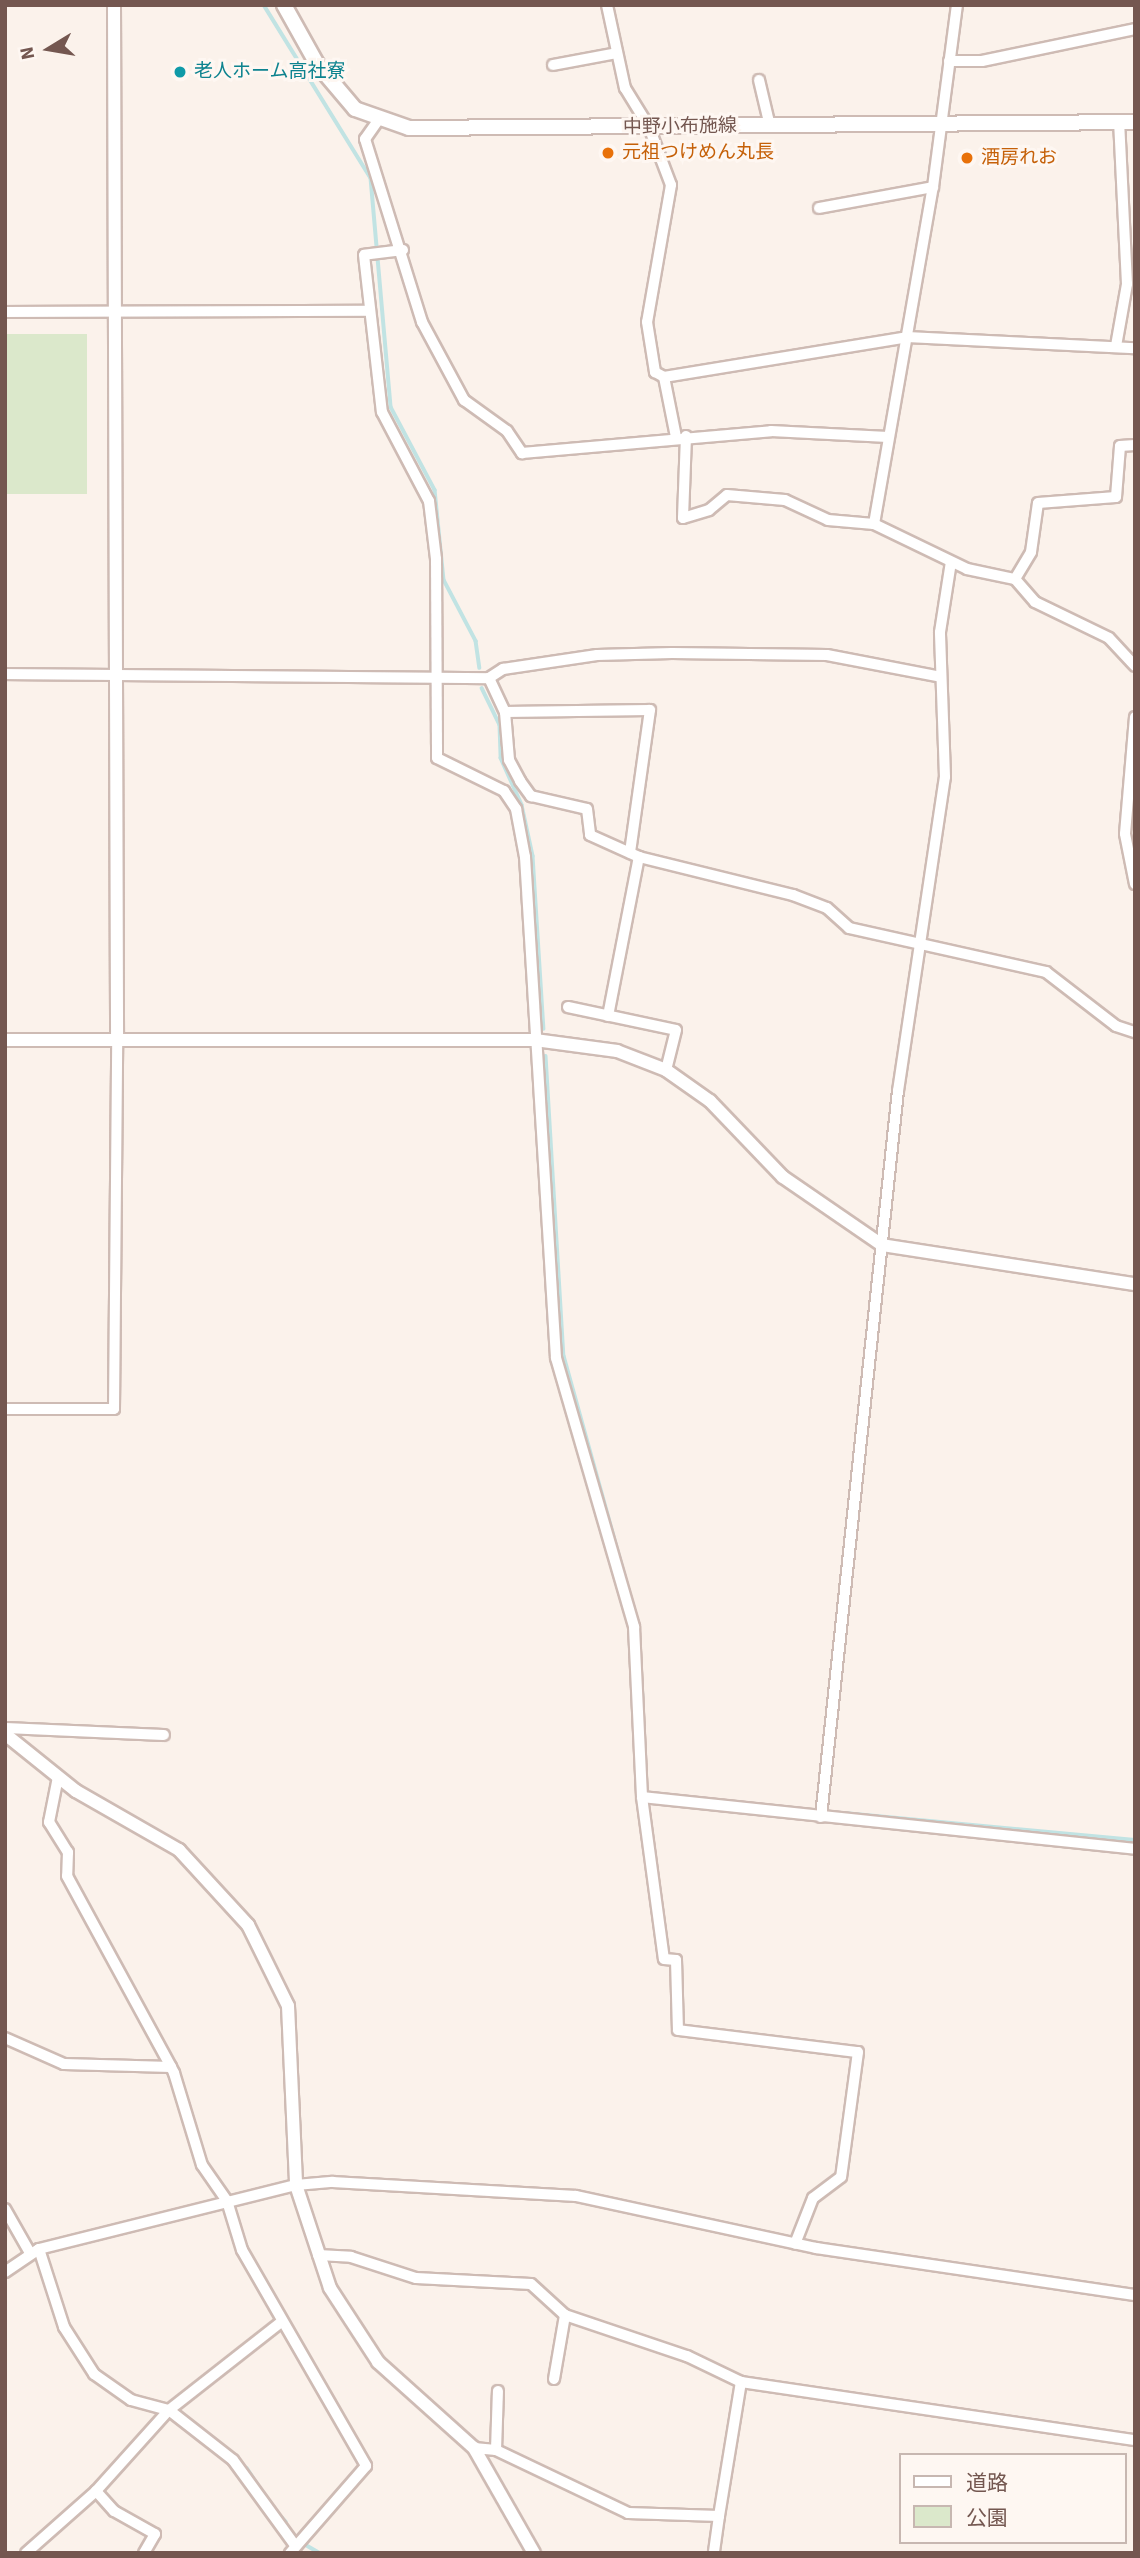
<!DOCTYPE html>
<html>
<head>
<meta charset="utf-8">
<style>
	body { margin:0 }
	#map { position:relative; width:1140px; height:2558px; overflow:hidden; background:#fbf2eb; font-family:"Source Sans 3","Noto Sans JP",sans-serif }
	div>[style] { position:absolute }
	.green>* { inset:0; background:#dbe8cb; transform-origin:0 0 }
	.stream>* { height:3.5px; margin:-1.75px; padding:0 1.75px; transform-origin:1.75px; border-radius:1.75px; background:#c1e3e3 }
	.roads { filter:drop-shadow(2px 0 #cebbb4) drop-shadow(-2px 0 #cebbb4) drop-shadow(0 2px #cebbb4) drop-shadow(0 -2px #cebbb4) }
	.minor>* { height:10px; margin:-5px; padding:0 5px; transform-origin:5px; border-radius:5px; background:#fff }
	.tertiary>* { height:12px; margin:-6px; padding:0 6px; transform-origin:6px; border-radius:6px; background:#fff }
	.secondary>* { height:14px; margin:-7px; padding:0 7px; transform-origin:7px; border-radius:7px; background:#fff }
	.dots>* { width:19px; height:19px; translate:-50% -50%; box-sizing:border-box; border:4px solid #fef7f2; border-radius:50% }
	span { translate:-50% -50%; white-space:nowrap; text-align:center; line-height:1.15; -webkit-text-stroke:6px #fef7f2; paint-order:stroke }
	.culture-label { font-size:19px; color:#0d838f }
	.left { translate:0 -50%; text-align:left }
	.street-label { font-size:19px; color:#745750 }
	.food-label { font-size:19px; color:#c56008 }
	.frame { position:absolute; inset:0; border:7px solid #745750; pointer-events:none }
	.legend { position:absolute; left:899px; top:2453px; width:228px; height:91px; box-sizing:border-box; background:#fef7f2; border:2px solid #c7b7b1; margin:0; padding:9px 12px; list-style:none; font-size:21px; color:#745750 }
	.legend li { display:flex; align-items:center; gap:14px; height:35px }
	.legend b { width:35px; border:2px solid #c7b7b1 }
	.north { position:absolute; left:14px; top:14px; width:70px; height:70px; -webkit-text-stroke:5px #fef7f2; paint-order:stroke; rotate:259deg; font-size:19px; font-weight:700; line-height:28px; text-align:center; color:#745750 }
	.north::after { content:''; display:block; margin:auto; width:24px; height:32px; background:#745750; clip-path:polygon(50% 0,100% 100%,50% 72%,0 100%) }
</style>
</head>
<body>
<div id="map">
	<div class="green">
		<div style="left:5px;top:334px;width:82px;height:160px"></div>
	</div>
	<div class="stream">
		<div style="left:264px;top:5px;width:203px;rotate:58.3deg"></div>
		<div style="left:371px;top:178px;width:230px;rotate:85deg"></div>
		<div style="left:391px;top:407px;width:94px;rotate:62.1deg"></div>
		<div style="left:435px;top:490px;width:90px;rotate:84.3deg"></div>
		<div style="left:444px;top:580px;width:69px;rotate:62.3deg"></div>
		<div style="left:476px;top:641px;width:27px;rotate:82deg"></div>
		<div style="left:482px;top:688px;width:41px;rotate:64.1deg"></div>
		<div style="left:500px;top:725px;width:33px;rotate:88deg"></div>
		<div style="left:501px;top:758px;width:51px;rotate:65.9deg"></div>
		<div style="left:522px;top:805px;width:52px;rotate:77.8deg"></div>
		<div style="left:533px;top:856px;width:173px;rotate:86.4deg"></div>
		<div style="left:546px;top:1056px;width:301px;rotate:86.6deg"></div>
		<div style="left:564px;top:1356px;width:250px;rotate:74.5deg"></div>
		<div style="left:638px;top:1625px;width:73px;rotate:86.1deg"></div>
		<div style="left:844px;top:1813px;width:292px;rotate:5.3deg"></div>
		<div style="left:247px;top:2468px;width:30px;rotate:57deg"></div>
		<div style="left:275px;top:2510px;width:16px;rotate:47deg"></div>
		<div style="left:306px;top:2545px;width:16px;rotate:30deg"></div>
	</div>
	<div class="roads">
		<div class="minor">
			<div style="left:607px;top:5px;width:85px;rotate:77.8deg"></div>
			<div style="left:625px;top:88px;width:46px;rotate:58.4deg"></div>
			<div style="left:649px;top:127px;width:62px;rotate:69.2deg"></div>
			<div style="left:671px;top:185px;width:139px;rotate:99.9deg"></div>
			<div style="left:647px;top:322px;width:51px;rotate:80.9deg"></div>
			<div style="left:655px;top:372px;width:10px;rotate:29deg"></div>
			<div style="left:664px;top:377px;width:246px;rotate:-9.3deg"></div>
			<div style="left:907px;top:337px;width:228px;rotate:2.8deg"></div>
			<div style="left:949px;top:61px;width:33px"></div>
			<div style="left:982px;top:61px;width:156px;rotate:-11.8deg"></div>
			<div style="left:553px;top:65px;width:65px;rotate:-10.6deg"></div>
			<div style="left:759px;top:80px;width:47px;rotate:76.6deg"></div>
			<div style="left:377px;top:122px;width:21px;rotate:125deg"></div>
			<div style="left:365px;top:139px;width:192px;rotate:72.7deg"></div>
			<div style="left:422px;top:322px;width:89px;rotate:61.7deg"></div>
			<div style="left:464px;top:400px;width:53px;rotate:35.8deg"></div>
			<div style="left:507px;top:431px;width:27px;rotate:56deg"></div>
			<div style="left:522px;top:453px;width:250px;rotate:-5deg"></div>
			<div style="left:771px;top:431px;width:117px;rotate:2.9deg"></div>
			<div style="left:819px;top:208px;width:116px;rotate:-10.4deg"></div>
			<div style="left:403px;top:250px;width:39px;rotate:173deg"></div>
			<div style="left:364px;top:255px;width:158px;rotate:83.5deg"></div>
			<div style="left:382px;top:412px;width:101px;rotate:62.2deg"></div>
			<div style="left:429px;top:501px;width:58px;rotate:83.1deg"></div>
			<div style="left:436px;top:559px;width:199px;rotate:89.7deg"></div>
			<div style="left:437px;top:758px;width:75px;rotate:26.2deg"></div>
			<div style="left:504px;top:791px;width:22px;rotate:56deg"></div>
			<div style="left:516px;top:809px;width:49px;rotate:79.4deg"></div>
			<div style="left:525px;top:857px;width:502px;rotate:86.46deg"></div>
			<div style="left:556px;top:1358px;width:280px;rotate:73.8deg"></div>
			<div style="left:634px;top:1627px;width:170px;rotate:87.3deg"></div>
			<div style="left:642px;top:1797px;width:163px;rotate:82.3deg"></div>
			<div style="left:664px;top:1959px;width:12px;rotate:5deg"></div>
			<div style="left:676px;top:1960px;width:70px;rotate:88.4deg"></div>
			<div style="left:678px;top:2030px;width:181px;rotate:7deg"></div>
			<div style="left:858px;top:2052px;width:126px;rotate:97.7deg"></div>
			<div style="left:841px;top:2177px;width:35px;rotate:143deg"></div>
			<div style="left:813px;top:2198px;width:49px;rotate:111.4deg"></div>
			<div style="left:5px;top:312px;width:364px;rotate:-0.2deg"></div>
			<div style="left:1116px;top:346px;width:63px;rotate:-79.9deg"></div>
			<div style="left:1127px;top:284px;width:162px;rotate:-92.8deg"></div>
			<div style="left:664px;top:377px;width:61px;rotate:78.7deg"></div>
			<div style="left:686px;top:436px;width:82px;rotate:92.1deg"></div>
			<div style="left:683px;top:518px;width:27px;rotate:-17deg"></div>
			<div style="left:709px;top:510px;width:23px;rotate:-40deg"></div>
			<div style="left:727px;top:495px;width:58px;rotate:4.9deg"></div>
			<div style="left:785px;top:500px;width:47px;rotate:24.9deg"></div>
			<div style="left:828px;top:520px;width:46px;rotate:5deg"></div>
			<div style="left:874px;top:524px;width:103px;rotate:25.8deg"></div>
			<div style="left:967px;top:569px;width:49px;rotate:11.8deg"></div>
			<div style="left:1015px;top:579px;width:30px;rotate:49deg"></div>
			<div style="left:1035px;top:602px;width:82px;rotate:25.9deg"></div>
			<div style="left:1109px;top:638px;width:38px;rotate:47deg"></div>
			<div style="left:874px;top:524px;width:342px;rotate:-80.1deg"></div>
			<div style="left:933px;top:187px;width:184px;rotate:-82.5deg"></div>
			<div style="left:1015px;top:579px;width:31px;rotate:-59deg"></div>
			<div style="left:1031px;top:552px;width:49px;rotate:-81.9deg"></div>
			<div style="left:1038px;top:503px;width:78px;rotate:-4.4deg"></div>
			<div style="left:1116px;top:497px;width:51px;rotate:-85.5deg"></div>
			<div style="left:1120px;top:446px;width:15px;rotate:-4deg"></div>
			<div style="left:5px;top:674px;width:484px;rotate:0.5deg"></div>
			<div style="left:489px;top:678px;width:38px;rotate:65deg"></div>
			<div style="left:505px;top:712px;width:48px;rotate:85.2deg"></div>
			<div style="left:509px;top:760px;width:24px;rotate:62deg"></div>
			<div style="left:520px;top:781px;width:19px;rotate:54deg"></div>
			<div style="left:531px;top:796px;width:57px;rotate:13.1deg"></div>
			<div style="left:587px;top:809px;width:26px;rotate:83deg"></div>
			<div style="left:590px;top:835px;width:54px;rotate:24.2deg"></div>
			<div style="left:639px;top:857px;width:159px;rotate:13.9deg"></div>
			<div style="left:793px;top:895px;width:36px;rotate:21deg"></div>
			<div style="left:827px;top:908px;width:30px;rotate:42deg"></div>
			<div style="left:849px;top:928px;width:202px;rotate:12.6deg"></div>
			<div style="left:1046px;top:972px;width:88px;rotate:37.6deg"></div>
			<div style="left:1116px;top:1026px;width:20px;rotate:18deg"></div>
			<div style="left:489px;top:678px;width:17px;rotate:-33deg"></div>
			<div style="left:503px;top:669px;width:95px;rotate:-8.5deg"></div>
			<div style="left:597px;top:655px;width:75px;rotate:-1.5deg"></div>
			<div style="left:672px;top:653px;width:155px;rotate:0.7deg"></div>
			<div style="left:827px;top:655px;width:116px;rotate:10.9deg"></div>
			<div style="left:505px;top:712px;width:145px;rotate:-0.8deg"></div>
			<div style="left:650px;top:710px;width:144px;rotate:98deg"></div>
			<div style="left:1135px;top:717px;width:117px;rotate:94.9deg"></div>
			<div style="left:1125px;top:834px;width:51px;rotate:78.7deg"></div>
			<div style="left:568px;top:1007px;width:110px;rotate:12deg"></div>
			<div style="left:676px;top:1030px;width:41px;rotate:104deg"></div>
			<div style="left:608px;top:1016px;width:162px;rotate:-79deg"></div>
			<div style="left:5px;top:1409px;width:109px"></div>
			<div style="left:114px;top:1409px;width:369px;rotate:-89.5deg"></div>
			<div style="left:5px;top:1728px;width:159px;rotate:2.5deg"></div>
			<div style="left:58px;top:1777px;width:46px;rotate:101.3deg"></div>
			<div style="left:49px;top:1822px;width:36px;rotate:58deg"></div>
			<div style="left:68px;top:1852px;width:24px;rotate:92deg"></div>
			<div style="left:67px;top:1876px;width:217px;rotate:61.4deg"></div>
			<div style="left:642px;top:1797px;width:496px;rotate:6deg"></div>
			<div style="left:821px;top:1817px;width:730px;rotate:-83.95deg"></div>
			<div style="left:898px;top:1091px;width:317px;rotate:-81.5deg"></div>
			<div style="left:945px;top:777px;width:145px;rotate:-92deg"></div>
			<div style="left:940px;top:632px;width:71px;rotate:-81.1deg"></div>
			<div style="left:5px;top:2038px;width:64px;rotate:23.8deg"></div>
			<div style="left:64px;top:2064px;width:107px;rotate:1.6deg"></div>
			<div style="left:171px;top:2067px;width:7px;rotate:63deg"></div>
			<div style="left:174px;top:2073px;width:96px;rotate:73.1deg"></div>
			<div style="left:202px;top:2165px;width:44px;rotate:55.2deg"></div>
			<div style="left:227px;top:2201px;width:51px;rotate:73deg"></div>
			<div style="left:242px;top:2250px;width:249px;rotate:60.1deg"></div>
			<div style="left:366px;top:2466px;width:116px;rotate:131.1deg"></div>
			<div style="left:5px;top:2209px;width:51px;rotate:60.4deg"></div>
			<div style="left:39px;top:2249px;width:82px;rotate:72.2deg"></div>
			<div style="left:64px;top:2327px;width:56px;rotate:57.4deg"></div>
			<div style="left:94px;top:2374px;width:45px;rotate:35.1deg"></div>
			<div style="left:131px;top:2400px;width:39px;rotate:15deg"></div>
			<div style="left:169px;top:2410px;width:81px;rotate:38deg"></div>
			<div style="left:233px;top:2460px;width:104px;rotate:54deg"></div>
			<div style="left:318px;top:2255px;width:33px;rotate:3deg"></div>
			<div style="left:351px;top:2257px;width:68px;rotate:17.9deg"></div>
			<div style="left:416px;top:2278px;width:115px;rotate:3deg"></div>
			<div style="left:531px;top:2284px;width:46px;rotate:42.4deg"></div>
			<div style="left:565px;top:2315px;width:129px;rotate:18.6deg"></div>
			<div style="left:687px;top:2356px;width:60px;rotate:25.7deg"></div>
			<div style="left:741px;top:2382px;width:398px;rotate:8.4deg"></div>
			<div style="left:5px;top:2272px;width:41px;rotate:-34.1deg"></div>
			<div style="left:39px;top:2249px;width:265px;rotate:-14deg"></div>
			<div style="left:296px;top:2185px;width:37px;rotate:-5deg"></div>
			<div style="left:333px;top:2182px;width:243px;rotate:3.3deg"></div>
			<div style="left:576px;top:2196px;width:246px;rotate:12.2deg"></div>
			<div style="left:816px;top:2248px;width:322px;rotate:8.4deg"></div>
			<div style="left:554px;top:2379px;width:65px;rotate:-80.2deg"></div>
			<div style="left:474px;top:2448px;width:22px;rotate:5deg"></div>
			<div style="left:496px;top:2450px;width:146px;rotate:25.5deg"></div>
			<div style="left:628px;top:2513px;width:91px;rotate:1.9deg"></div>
			<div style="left:719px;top:2516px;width:37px;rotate:98deg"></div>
			<div style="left:496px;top:2450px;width:59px;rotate:-88.1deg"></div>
			<div style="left:96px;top:2491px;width:27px;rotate:48deg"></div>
			<div style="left:114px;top:2511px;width:47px;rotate:29.3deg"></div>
			<div style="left:155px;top:2534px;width:22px;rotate:120deg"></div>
			<div style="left:719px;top:2516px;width:136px;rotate:-80.7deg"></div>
			<div style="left:26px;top:2553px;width:94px;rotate:-41.5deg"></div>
			<div style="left:96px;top:2491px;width:109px;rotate:-48deg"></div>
			<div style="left:169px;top:2410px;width:141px;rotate:-38.1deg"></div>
		</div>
		<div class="tertiary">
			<div style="left:114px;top:5px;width:1035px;rotate:89.83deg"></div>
			<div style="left:5px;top:1040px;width:530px"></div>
			<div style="left:535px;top:1040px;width:83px;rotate:7.6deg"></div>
			<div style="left:617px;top:1051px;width:53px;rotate:21.2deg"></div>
			<div style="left:666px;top:1070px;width:54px;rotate:35.2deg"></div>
			<div style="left:710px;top:1101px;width:105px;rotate:46.2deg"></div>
			<div style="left:783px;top:1177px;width:120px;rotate:34.5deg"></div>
			<div style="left:882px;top:1245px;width:256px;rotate:8.8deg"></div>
			<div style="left:5px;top:1734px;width:91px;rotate:38.8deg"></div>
			<div style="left:76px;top:1791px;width:119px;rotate:29.8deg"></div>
			<div style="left:179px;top:1850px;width:102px;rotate:47.4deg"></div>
			<div style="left:248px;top:1925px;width:90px;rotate:63.7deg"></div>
			<div style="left:288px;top:2006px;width:179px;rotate:87.4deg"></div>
			<div style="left:296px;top:2185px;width:108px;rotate:71.7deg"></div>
			<div style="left:330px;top:2288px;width:88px;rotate:57deg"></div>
			<div style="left:378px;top:2362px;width:129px;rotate:41.9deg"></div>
			<div style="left:474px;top:2448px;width:121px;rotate:60.3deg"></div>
		</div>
		<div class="secondary">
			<div style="left:284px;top:5px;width:68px;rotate:60.8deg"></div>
			<div style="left:317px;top:64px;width:59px;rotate:49.8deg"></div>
			<div style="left:355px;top:109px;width:57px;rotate:19.4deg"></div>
			<div style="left:409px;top:128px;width:726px;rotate:-0.47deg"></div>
		</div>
	</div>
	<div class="dots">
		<div style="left:180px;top:72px;background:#0f9aa8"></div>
		<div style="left:608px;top:153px;background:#e8710a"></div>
		<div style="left:967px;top:158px;background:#e8710a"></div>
	</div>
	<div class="culture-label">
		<span class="left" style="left:194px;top:72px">老人ホーム高社寮</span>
	</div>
	<div class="street-label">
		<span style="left:680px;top:127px;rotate:-1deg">中野小布施線</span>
	</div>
	<div class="food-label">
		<span class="left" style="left:622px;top:153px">元祖つけめん丸長</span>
		<span class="left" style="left:981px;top:158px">酒房れお</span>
	</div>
	<div class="frame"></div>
	<ul class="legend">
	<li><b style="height:9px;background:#fff"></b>道路</li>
	<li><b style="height:19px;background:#dbe8cb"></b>公園</li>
	</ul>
	<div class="north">N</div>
</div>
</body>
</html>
